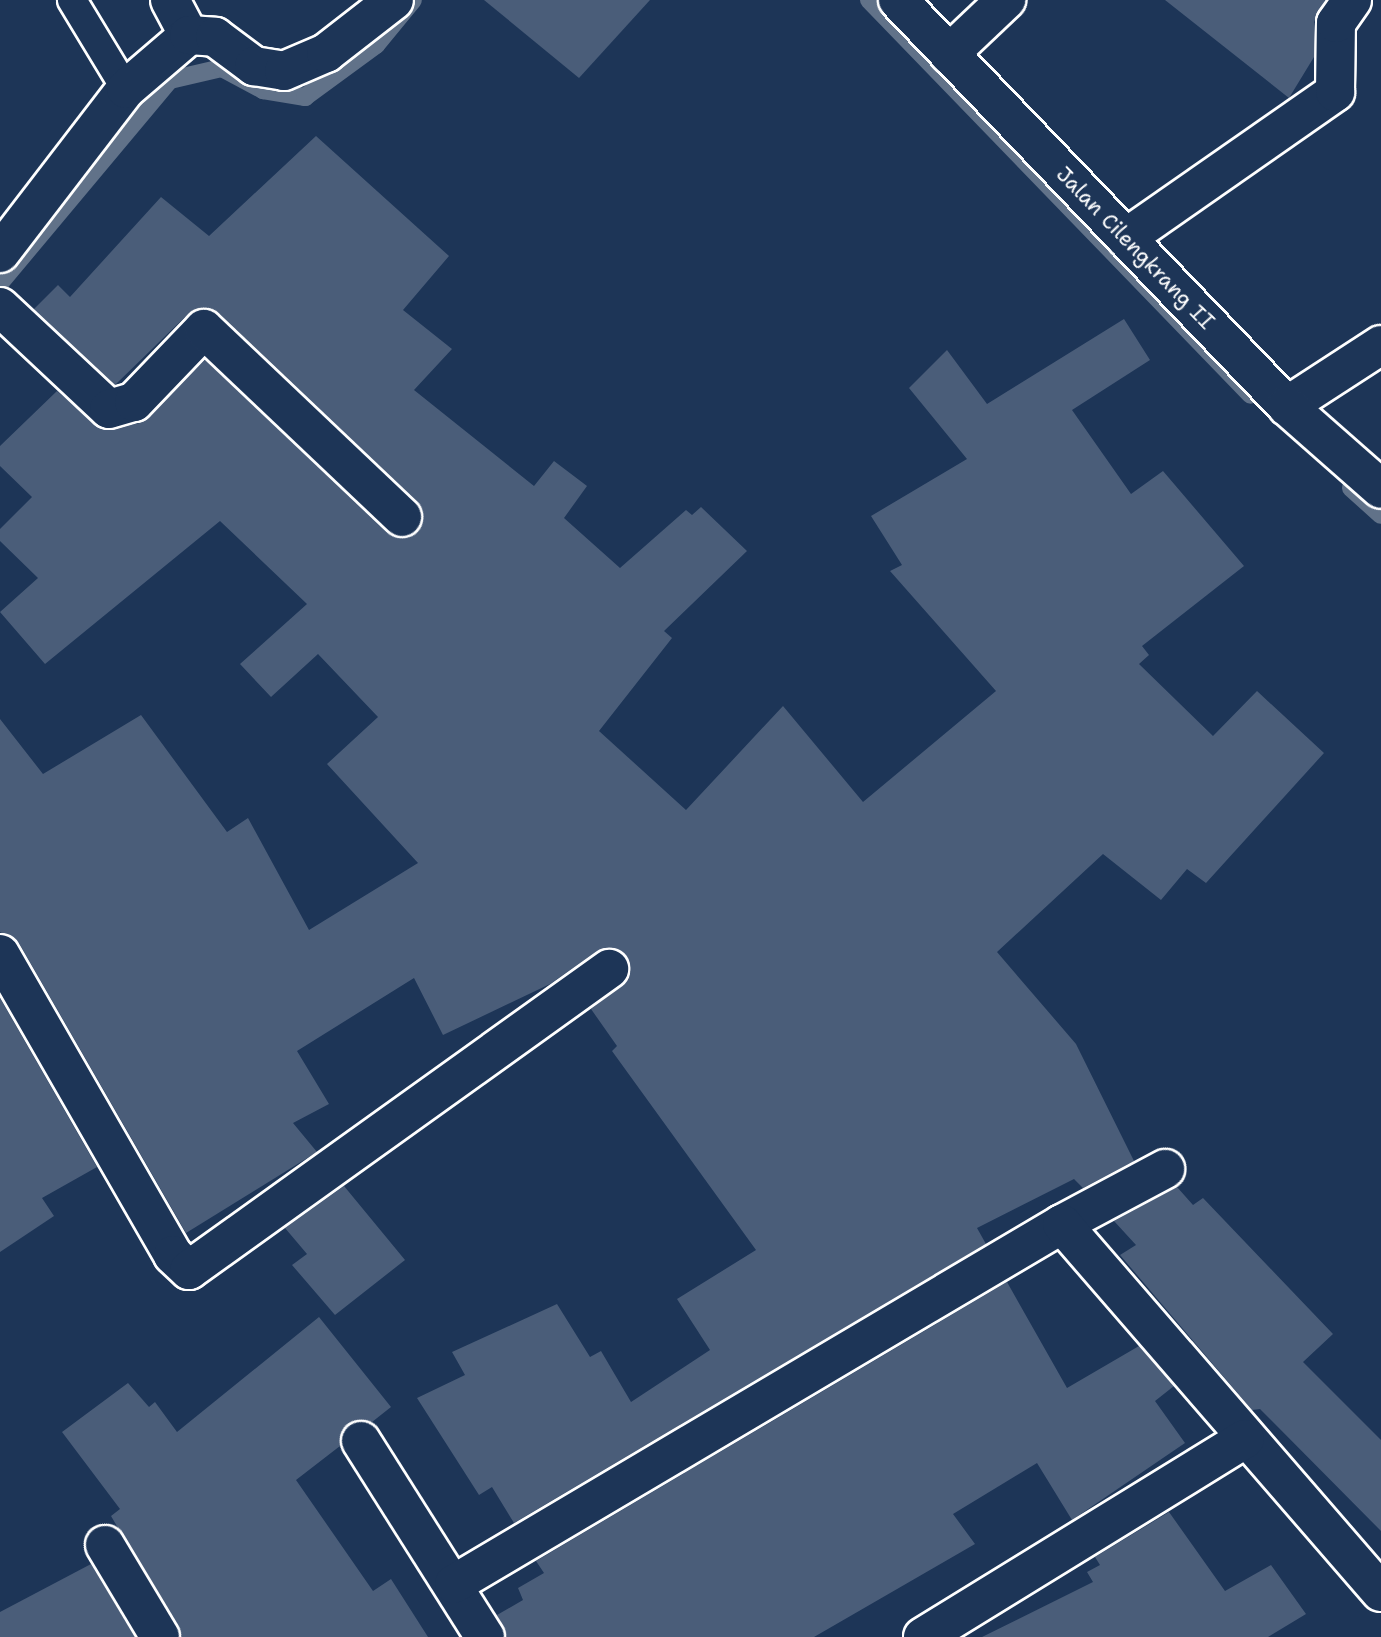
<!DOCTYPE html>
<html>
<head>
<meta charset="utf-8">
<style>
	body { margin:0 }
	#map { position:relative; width:1381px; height:1637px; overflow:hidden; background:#1d3557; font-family:"Shantell Sans",sans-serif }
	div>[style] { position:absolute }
	.stream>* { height:18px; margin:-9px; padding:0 9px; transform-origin:9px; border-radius:9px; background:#617289 }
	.building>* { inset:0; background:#4a5d79 }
	.roads { filter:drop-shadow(2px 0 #fff) drop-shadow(-2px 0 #fff) drop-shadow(0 2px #fff) drop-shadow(0 -2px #fff) }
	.service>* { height:28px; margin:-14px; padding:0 14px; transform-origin:14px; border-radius:14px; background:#1d3557 }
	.minor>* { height:38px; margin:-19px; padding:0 19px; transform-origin:19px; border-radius:19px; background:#1d3557 }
	.tertiary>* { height:38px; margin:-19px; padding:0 19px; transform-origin:19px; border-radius:19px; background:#1d3557 }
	span { translate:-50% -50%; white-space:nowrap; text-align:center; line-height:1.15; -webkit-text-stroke:5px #1d3557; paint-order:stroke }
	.street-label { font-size:21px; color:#fff }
</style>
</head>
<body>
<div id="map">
	<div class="stream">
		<div style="left:869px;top:0;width:549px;rotate:45.96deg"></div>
		<div style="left:0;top:283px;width:265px;rotate:-50.1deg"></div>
		<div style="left:170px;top:80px;width:53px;rotate:-13deg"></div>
		<div style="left:222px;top:68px;width:47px;rotate:28.2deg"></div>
		<div style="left:263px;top:90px;width:43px;rotate:9.5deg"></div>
		<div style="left:305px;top:97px;width:88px;rotate:-36.2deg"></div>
		<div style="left:376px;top:45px;width:58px;rotate:-50.6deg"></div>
		<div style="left:1351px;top:488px;width:40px;rotate:42deg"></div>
	</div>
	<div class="building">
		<div style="clip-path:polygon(484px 0,650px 0,579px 78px)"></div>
		<div style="clip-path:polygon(1165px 0,1325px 0,1314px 22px,1314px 57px,1289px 98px)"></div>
		<div style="clip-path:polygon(316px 136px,449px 256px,403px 310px,452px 349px,414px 390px,534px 486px,554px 461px,587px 486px,564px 518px,620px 568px,686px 510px,692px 515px,701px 507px,747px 551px,664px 631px,672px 638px,599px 731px,686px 810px,783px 706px,863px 802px,996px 691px,890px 571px,902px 565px,871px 516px,967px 459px,909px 388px,947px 350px,987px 404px,1124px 319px,1150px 360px,1072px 410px,1131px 494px,1163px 471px,1244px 566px,1142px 646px,1149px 655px,1139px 664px,1213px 736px,1257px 691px,1324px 753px,1206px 883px,1187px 869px,1161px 900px,1103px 854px,997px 952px,1076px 1044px,1134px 1161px,1083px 1188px,1074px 1179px,977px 1228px,986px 1244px,514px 1523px,492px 1487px,479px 1495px,417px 1398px,465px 1375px,452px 1352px,557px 1304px,590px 1357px,601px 1351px,631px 1402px,710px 1350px,677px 1299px,756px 1250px,612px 1051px,617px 1046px,591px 1009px,629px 979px,626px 956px,617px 949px,597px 951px,550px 984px,443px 1035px,414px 978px,297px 1051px,329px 1104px,293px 1123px,317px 1152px,186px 1233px,19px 943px,0 932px,0 719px,43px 774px,141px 715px,227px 832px,248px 818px,309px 930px,418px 863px,327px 764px,378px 717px,318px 654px,271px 697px,240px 664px,307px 604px,220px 521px,45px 664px,0 612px,38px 578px,0 541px,0 529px,32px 497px,0 466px,0 446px,57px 391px,103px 430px,140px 423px,205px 360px,387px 533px,408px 538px,418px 532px,423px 511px,417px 501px,219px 313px,208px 308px,189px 313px,115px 385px,34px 309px,58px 285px,70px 297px,161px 197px,209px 236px)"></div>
		<div style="clip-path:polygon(0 998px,97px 1167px,42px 1198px,54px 1216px,0 1252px)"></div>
		<div style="clip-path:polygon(344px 1186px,405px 1260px,335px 1315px,292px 1265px,307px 1254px,285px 1228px)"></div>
		<div style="clip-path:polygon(1177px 1187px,1193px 1205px,1203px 1198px,1333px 1334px,1303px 1362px,1381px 1440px,1381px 1531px,1260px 1409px,1252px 1410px,1120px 1255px,1136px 1245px,1114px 1221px)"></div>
		<div style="clip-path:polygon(1007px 1282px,1067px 1388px,1139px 1346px,1174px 1386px,1155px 1401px,1185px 1443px,1072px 1520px,1037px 1463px,953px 1514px,975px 1544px,814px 1637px,507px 1637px,497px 1615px,523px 1600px,518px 1588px,544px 1573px,536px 1561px)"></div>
		<div style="clip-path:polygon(319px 1317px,391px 1407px,372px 1422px,349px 1423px,340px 1446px,296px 1480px,373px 1591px,391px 1579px,428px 1637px,182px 1637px,111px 1516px,120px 1509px,62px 1432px,128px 1383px,149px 1407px,155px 1402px,177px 1432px)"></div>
		<div style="clip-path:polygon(1169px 1512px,1225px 1591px,1271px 1565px,1306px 1614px,1268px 1637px,982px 1637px,1093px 1582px,1087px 1572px,1100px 1565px,1095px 1557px)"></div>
		<div style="clip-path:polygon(91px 1564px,135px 1637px,0 1637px,0 1612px)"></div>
	</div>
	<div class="roads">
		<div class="service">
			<div style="left:72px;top:0;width:104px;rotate:58.8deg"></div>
		</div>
		<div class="minor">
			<div style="left:170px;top:0;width:40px;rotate:62deg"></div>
			<div style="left:949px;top:54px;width:79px;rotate:-43.5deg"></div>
			<div style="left:1126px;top:238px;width:255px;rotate:-34.9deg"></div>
			<div style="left:1335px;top:92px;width:69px;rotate:-89.2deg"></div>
			<div style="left:1336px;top:23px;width:28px;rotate:-55deg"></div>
			<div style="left:0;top:307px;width:149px;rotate:43.1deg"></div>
			<div style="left:109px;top:409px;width:26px;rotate:-16deg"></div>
			<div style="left:134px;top:402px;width:101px;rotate:-46.2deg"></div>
			<div style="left:204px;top:329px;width:273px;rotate:43.5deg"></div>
			<div style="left:1287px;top:406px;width:112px;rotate:-33deg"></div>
			<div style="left:0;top:954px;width:347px;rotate:60.1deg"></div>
			<div style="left:173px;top:1255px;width:22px;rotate:43deg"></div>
			<div style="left:189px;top:1270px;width:517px;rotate:-35.63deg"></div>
			<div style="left:1062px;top:1224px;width:117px;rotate:-28.1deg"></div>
			<div style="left:361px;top:1441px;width:232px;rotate:57.7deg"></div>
			<div style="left:105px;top:1545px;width:107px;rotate:59.1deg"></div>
			<div style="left:454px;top:1584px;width:707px;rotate:-30.63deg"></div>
			<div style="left:1062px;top:1224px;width:487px;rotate:49.1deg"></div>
			<div style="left:923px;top:1637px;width:378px;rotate:-31.6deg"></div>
		</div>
		<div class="tertiary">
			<div style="left:898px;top:0;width:562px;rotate:46.23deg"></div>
			<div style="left:1287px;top:406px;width:125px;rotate:41.4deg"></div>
			<div style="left:0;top:253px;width:207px;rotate:-52.5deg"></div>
			<div style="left:126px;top:89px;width:83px;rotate:-40.6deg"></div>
			<div style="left:189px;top:35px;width:26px;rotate:4deg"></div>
			<div style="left:215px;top:37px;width:49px;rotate:36.6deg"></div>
			<div style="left:254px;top:66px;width:30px;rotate:9deg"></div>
			<div style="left:284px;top:71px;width:46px;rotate:-23.2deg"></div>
			<div style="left:326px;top:53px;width:86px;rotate:-37.9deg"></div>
		</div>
	</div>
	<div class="street-label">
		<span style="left:1135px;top:248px;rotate:46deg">Jalan Cilengkrang II</span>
	</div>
</div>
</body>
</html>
